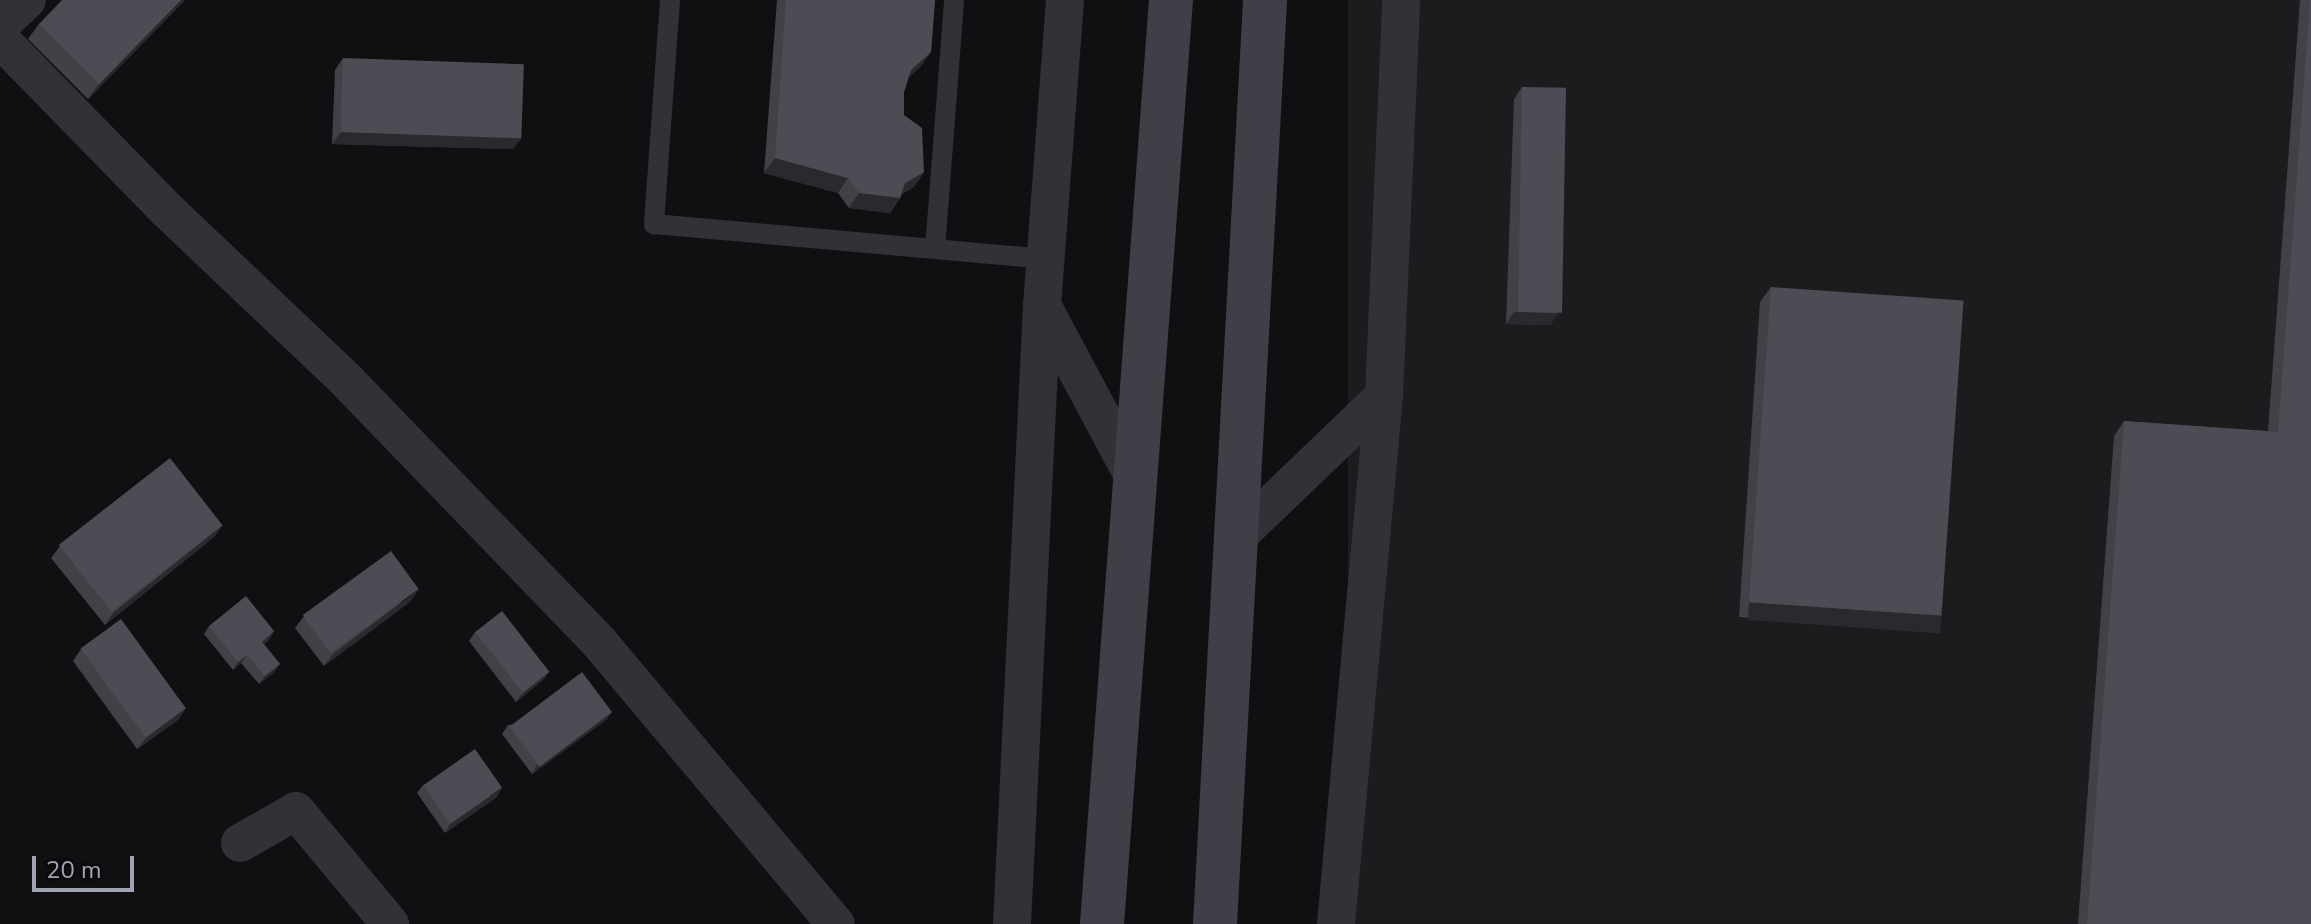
<!DOCTYPE html>
<html>
<head>
<meta charset="utf-8">
<style>
	body { margin:0 }
	#map { position:relative; width:2311px; height:924px; overflow:hidden; background:#101012; font-family:"Nunito Sans",sans-serif }
	div>[style] { position:absolute }
	.built>* { inset:0; background:#1c1c1f; transform-origin:0 0 }
	.lane>* { height:20px; margin:-10px; padding:0 10px; transform-origin:10px; border-radius:10px; background:#313137 }
	.street>* { height:38px; margin:-19px; padding:0 19px; transform-origin:19px; border-radius:19px; background:#313137 }
	.secondary>* { height:44px; margin:-22px; padding:0 22px; transform-origin:22px; border-radius:22px; background:#3e3f47 }
	.wall>* { inset:0; background:#414148 }
	.shaded-wall>* { inset:0; background:#29292e; transform-origin:0 0 }
	.building>* { inset:0; background:#4b4c54; transform-origin:0 0 }
	span { translate:-50% -50%; white-space:nowrap; text-align:center; line-height:1.15; -webkit-text-stroke:8px #0b0b0c; paint-order:stroke }
	.scale { position:absolute; left:32px; top:856px; width:102px; height:36px; box-sizing:border-box; border:4px solid #a0a3b4; border-top:0; padding-left:10px; font-size:24px; line-height:28px; white-space:nowrap; color:#a0a3b4; -webkit-text-stroke:6px #0b0b0c; paint-order:stroke }
</style>
</head>
<body>
<div id="map">
	<div class="built">
		<div style="left:1348px;top:0;width:963px;height:926px"></div>
	</div>
	<div class="lane">
		<div style="left:670px;top:0;width:225px;rotate:94.1deg"></div>
		<div style="left:654px;top:224px;width:393px;rotate:5.1deg"></div>
		<div style="left:935px;top:249px;width:250px;rotate:-85.6deg"></div>
	</div>
	<div class="street">
		<div style="left:0;top:25px;width:37px;rotate:-43deg"></div>
		<div style="left:0;top:39px;width:239px;rotate:45.7deg"></div>
		<div style="left:167px;top:210px;width:250px;rotate:43.5deg"></div>
		<div style="left:348px;top:382px;width:361px;rotate:46deg"></div>
		<div style="left:599px;top:642px;width:368px;rotate:50deg"></div>
		<div style="left:1043px;top:307px;width:197px;rotate:61.9deg"></div>
		<div style="left:1235px;top:539px;width:207px;rotate:-43.8deg"></div>
		<div style="left:240px;top:843px;width:64px;rotate:-29.7deg"></div>
		<div style="left:296px;top:811px;width:147px;rotate:50.2deg"></div>
		<div style="left:1012px;top:924px;width:619px;rotate:-87.22deg"></div>
		<div style="left:1042px;top:306px;width:307px;rotate:-85.7deg"></div>
		<div style="left:1336px;top:924px;width:530px;rotate:-84.81deg"></div>
		<div style="left:1384px;top:396px;width:396px;rotate:-87.5deg"></div>
	</div>
	<div class="secondary">
		<div style="left:1102px;top:924px;width:927px;rotate:-85.73deg"></div>
		<div style="left:1215px;top:924px;width:925px;rotate:-86.9deg"></div>
	</div>
	<div class="wall">
		<div style="clip-path:polygon(185px 0,88px 99px,28px 39px,39px 24px)"></div>
		<div style="clip-path:polygon(777px 0,935px 0,931px 52px,920px 67px,908px 78px,904px 92px,904px 115px,924px 172px,914px 187px,902px 194px,900px 198px,890px 213px,849px 208px,838px 193px,764px 173px)"></div>
		<div style="clip-path:polygon(2300px 0,2311px 0,2311px 924px,2078px 924px,2114px 436px,2124px 421px,2268px 431px)"></div>
		<div style="clip-path:polygon(343px 58px,513px 149px,332px 144px,335px 70px)"></div>
		<div style="clip-path:polygon(1522px 87px,1558px 313px,1550px 325px,1506px 324px,1514px 99px)"></div>
		<div style="clip-path:polygon(1771px 287px,1932px 629px,1739px 617px,1760px 302px)"></div>
		<div style="clip-path:polygon(223px 525px,214px 537px,105px 625px,51px 558px,60px 546px)"></div>
		<div style="clip-path:polygon(411px 601px,324px 666px,295px 628px,304px 616px)"></div>
		<div style="clip-path:polygon(209px 626px,274px 631px,269px 640px,264px 644px,280px 664px,274px 672px,259px 684px,241px 663px,233px 670px,204px 634px)"></div>
		<div style="clip-path:polygon(475px 632px,549px 672px,543px 680px,516px 702px,469px 641px)"></div>
		<div style="clip-path:polygon(81px 649px,186px 708px,178px 720px,137px 749px,73px 661px)"></div>
		<div style="clip-path:polygon(612px 712px,606px 720px,532px 774px,502px 734px,508px 725px)"></div>
		<div style="clip-path:polygon(423px 785px,497px 797px,445px 833px,417px 793px)"></div>
	</div>
	<div class="shaded-wall">
		<div style="clip-path:polygon(181px 0,185px 0,88px 99px,99px 84px)"></div>
		<div style="clip-path:polygon(931px 52px,920px 67px,900px 85px,911px 70px)"></div>
		<div style="clip-path:polygon(341px 132px,522px 138px,513px 149px,332px 144px)"></div>
		<div style="clip-path:polygon(775px 158px,848px 178px,838px 193px,764px 173px)"></div>
		<div style="clip-path:polygon(924px 172px,914px 187px,896px 197px,900px 198px,890px 213px,849px 208px,859px 193px,905px 183px)"></div>
		<div style="clip-path:polygon(1514px 312px,1558px 313px,1550px 325px,1506px 324px)"></div>
		<div style="clip-path:polygon(223px 525px,214px 537px,105px 625px,113px 613px)"></div>
		<div style="clip-path:polygon(419px 589px,411px 601px,324px 666px,333px 654px)"></div>
		<div style="left:1749px;top:602px;width:193px;height:18px;rotate:4deg"></div>
		<div style="clip-path:polygon(274px 631px,269px 640px,256px 650px,262px 642px)"></div>
		<div style="clip-path:polygon(247px 655px,241px 663px,233px 670px,238px 662px)"></div>
		<div style="clip-path:polygon(280px 664px,274px 672px,259px 684px,265px 676px)"></div>
		<div style="clip-path:polygon(549px 672px,543px 680px,516px 702px,522px 694px)"></div>
		<div style="clip-path:polygon(186px 708px,178px 720px,137px 749px,146px 738px)"></div>
		<div style="clip-path:polygon(612px 712px,606px 720px,532px 774px,537px 765px)"></div>
		<div style="clip-path:polygon(502px 788px,497px 797px,445px 833px,450px 824px)"></div>
	</div>
	<div class="building">
		<div style="clip-path:polygon(62px 0,181px 0,99px 84px,39px 24px)"></div>
		<div style="clip-path:polygon(786px 0,935px 0,931px 52px,911px 70px,904px 92px,904px 115px,922px 128px,924px 172px,905px 183px,900px 198px,859px 193px,848px 178px,775px 158px)"></div>
		<div style="clip-path:polygon(2310px 0,2311px 0,2311px 924px,2087px 924px,2124px 421px,2278px 432px)"></div>
		<div style="left:343px;top:58px;width:181px;height:74px;rotate:2deg"></div>
		<div style="left:1522px;top:87px;width:44px;height:225px;rotate:1deg"></div>
		<div style="left:1771px;top:287px;width:193px;height:316px;rotate:4deg"></div>
		<div style="left:170px;top:458px;width:85px;height:141px;rotate:52deg"></div>
		<div style="left:391px;top:551px;width:47px;height:109px;rotate:54deg"></div>
		<div style="clip-path:polygon(246px 596px,274px 631px,262px 642px,280px 664px,265px 676px,247px 655px,238px 662px,209px 626px)"></div>
		<div style="left:502px;top:611px;width:77px;height:34px;rotate:52deg"></div>
		<div style="left:121px;top:619px;width:110px;height:50px;rotate:54deg"></div>
		<div style="left:582px;top:672px;width:50px;height:91px;rotate:53deg"></div>
		<div style="left:475px;top:749px;width:47px;height:63px;rotate:55deg"></div>
	</div>
	<div class="scale">20 m</div>
</div>
</body>
</html>
